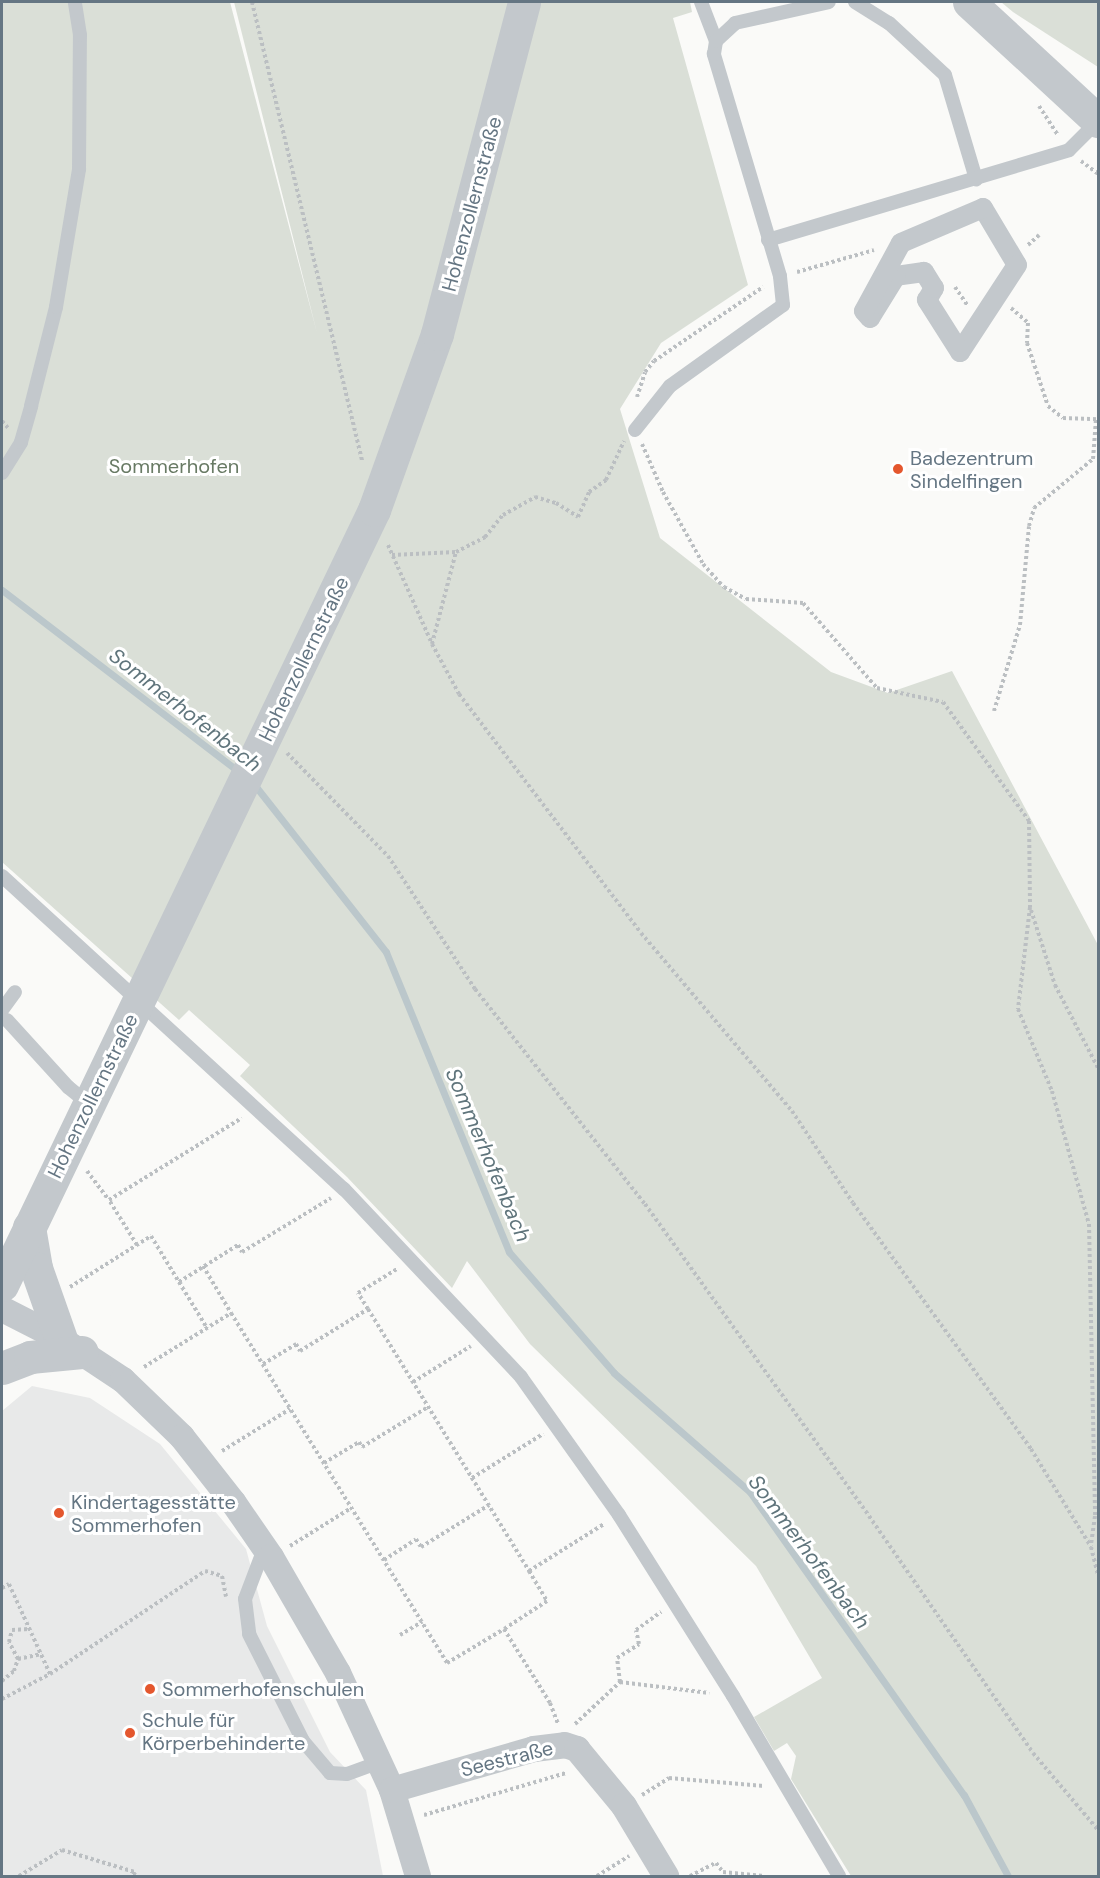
<!DOCTYPE html>
<html>
<head>
<meta charset="utf-8">
<style>
	body { margin:0 }
	#map { position:relative; width:1100px; height:1878px; overflow:hidden; background:#fafaf8; font-family:"DM Sans",sans-serif }
	div>[style] { position:absolute }
	.built>* { inset:0; background:#e8e9e9 }
	.green>* { inset:0; background:#dadfd7 }
	.stream>* { height:7px; margin:-3.5px; padding:0 3.5px; transform-origin:3.5px; border-radius:3.5px; background:#bbc7cb }
	.path>* { height:4px; margin-top:-2px; transform-origin:0; background:repeating-linear-gradient(90deg,#bbbfc2 0 3px,transparent 0 6px) }
	.service>* { height:14px; margin:-7px; padding:0 7px; transform-origin:7px; border-radius:7px; background:#c3c8cc }
	.pedestrian>* { height:20px; margin:-10px; padding:0 10px; transform-origin:10px; border-radius:10px; background:#c3c8cc }
	.minor>* { height:26px; margin:-13px; padding:0 13px; transform-origin:13px; border-radius:13px; background:#c3c8cc }
	.tertiary>* { height:33px; margin:-16.5px; padding:0 16.5px; transform-origin:16.5px; border-radius:16.5px; background:#c3c8cc }
	.dots>* { width:16px; height:16px; translate:-50% -50%; box-sizing:border-box; border:3px solid #fff; border-radius:50% }
	span { translate:-50% -50%; white-space:nowrap; text-align:center; line-height:1.15; -webkit-text-stroke:6px #fff; paint-order:stroke }
	.street-label { font-size:20px; color:#657683 }
	.poi-label { font-size:20px; color:#657683 }
	.left { translate:0 -50%; text-align:left }
	.park-label { font-size:20px; color:#687a64 }
	.water-label { font-size:21px; color:#60757c; font-style:italic }
	.frame { position:absolute; inset:0; border:3px solid #657683; pointer-events:none }
</style>
</head>
<body>
<div id="map">
	<div class="built">
		<div style="clip-path:polygon(32px 1386px,90px 1398px,160px 1444px,246px 1549px,267px 1626px,330px 1752px,366px 1790px,383px 1876px,2px 1876px,2px 1411px)"></div>
	</div>
	<div class="green">
		<div style="clip-path:polygon(2px 2px,230px 2px,317px 333px,234px 2px,690px 2px,692px 12px,673px 18px,748px 285px,661px 343px,620px 409px,660px 538px,831px 672px,888px 693px,952px 671px,1098px 945px,1098px 1876px,851px 1876px,791px 1779px,796px 1756px,787px 1743px,774px 1751px,754px 1717px,822px 1678px,756px 1566px,530px 1344px,467px 1261px,452px 1288px,347px 1177px,240px 1076px,250px 1065px,189px 1010px,179px 1020px,2px 862px)"></div>
		<div style="clip-path:polygon(1001px 2px,1098px 2px,1098px 67px,1013px 12px)"></div>
	</div>
	<div class="stream">
		<div style="left:2px;top:590px;width:297px;rotate:37.5deg"></div>
		<div style="left:253px;top:783px;width:215px;rotate:51.8deg"></div>
		<div style="left:386px;top:952px;width:324px;rotate:67.7deg"></div>
		<div style="left:509px;top:1252px;width:160px;rotate:49deg"></div>
		<div style="left:614px;top:1373px;width:181px;rotate:41.2deg"></div>
		<div style="left:750px;top:1492px;width:371px;rotate:54.8deg"></div>
		<div style="left:964px;top:1795px;width:92px;rotate:61.5deg"></div>
	</div>
	<div class="path">
		<div style="left:252px;top:2px;width:472px;rotate:76.5deg"></div>
		<div style="left:1039px;top:106px;width:35px;rotate:57deg"></div>
		<div style="left:1081px;top:161px;width:21px;rotate:37deg"></div>
		<div style="left:1028px;top:245px;width:15px;rotate:-42deg"></div>
		<div style="left:797px;top:272px;width:80px;rotate:-15.9deg"></div>
		<div style="left:955px;top:287px;width:22px;rotate:56deg"></div>
		<div style="left:1011px;top:308px;width:23px;rotate:41deg"></div>
		<div style="left:1028px;top:323px;width:20px;rotate:93deg"></div>
		<div style="left:1027px;top:343px;width:66px;rotate:71.6deg"></div>
		<div style="left:1048px;top:406px;width:19px;rotate:39deg"></div>
		<div style="left:1063px;top:418px;width:35px;rotate:2deg"></div>
		<div style="left:637px;top:397px;width:26px;rotate:-72deg"></div>
		<div style="left:645px;top:372px;width:14px;rotate:-51deg"></div>
		<div style="left:654px;top:361px;width:132px;rotate:-34.2deg"></div>
		<div style="left:2px;top:421px;width:9px;rotate:49deg"></div>
		<div style="left:642px;top:444px;width:52px;rotate:66.4deg"></div>
		<div style="left:663px;top:492px;width:82px;rotate:60.9deg"></div>
		<div style="left:703px;top:564px;width:31px;rotate:48deg"></div>
		<div style="left:724px;top:587px;width:25px;rotate:29deg"></div>
		<div style="left:746px;top:599px;width:57px;rotate:4deg"></div>
		<div style="left:803px;top:603px;width:113px;rotate:49deg"></div>
		<div style="left:877px;top:688px;width:67px;rotate:12deg"></div>
		<div style="left:943px;top:702px;width:147px;rotate:54.1deg"></div>
		<div style="left:1029px;top:821px;width:86px;rotate:89.3deg"></div>
		<div style="left:1030px;top:907px;width:103px;rotate:96.7deg"></div>
		<div style="left:1018px;top:1009px;width:89px;rotate:67.5deg"></div>
		<div style="left:1052px;top:1091px;width:138px;rotate:74.5deg"></div>
		<div style="left:1089px;top:1224px;width:292px;rotate:88.8deg"></div>
		<div style="left:1095px;top:1516px;width:30px;rotate:98deg"></div>
		<div style="left:388px;top:545px;width:108px;rotate:66deg"></div>
		<div style="left:432px;top:644px;width:57px;rotate:61.6deg"></div>
		<div style="left:459px;top:694px;width:300px;rotate:52.7deg"></div>
		<div style="left:641px;top:933px;width:233px;rotate:49.7deg"></div>
		<div style="left:792px;top:1111px;width:110px;rotate:56.5deg"></div>
		<div style="left:853px;top:1203px;width:304px;rotate:54.1deg"></div>
		<div style="left:1031px;top:1449px;width:115px;rotate:58.5deg"></div>
		<div style="left:1091px;top:1547px;width:29px;rotate:76deg"></div>
		<div style="left:392px;top:555px;width:64px;rotate:-2.7deg"></div>
		<div style="left:456px;top:552px;width:33px;rotate:-27deg"></div>
		<div style="left:485px;top:537px;width:28px;rotate:-51deg"></div>
		<div style="left:503px;top:515px;width:37px;rotate:-29deg"></div>
		<div style="left:535px;top:497px;width:22px;rotate:16deg"></div>
		<div style="left:556px;top:503px;width:26px;rotate:32deg"></div>
		<div style="left:578px;top:517px;width:27px;rotate:-66deg"></div>
		<div style="left:589px;top:492px;width:21px;rotate:-35deg"></div>
		<div style="left:606px;top:480px;width:43px;rotate:-65.2deg"></div>
		<div style="left:432px;top:644px;width:95px;rotate:-75.4deg"></div>
		<div style="left:994px;top:711px;width:90px;rotate:-73.2deg"></div>
		<div style="left:1020px;top:625px;width:99px;rotate:-84.8deg"></div>
		<div style="left:1029px;top:526px;width:19px;rotate:-74deg"></div>
		<div style="left:1034px;top:508px;width:77px;rotate:-39.7deg"></div>
		<div style="left:1093px;top:459px;width:40px;rotate:-85.7deg"></div>
		<div style="left:287px;top:753px;width:144px;rotate:45.6deg"></div>
		<div style="left:388px;top:856px;width:159px;rotate:56.8deg"></div>
		<div style="left:475px;top:989px;width:274px;rotate:51.7deg"></div>
		<div style="left:645px;top:1204px;width:384px;rotate:54.3deg"></div>
		<div style="left:869px;top:1516px;width:288px;rotate:55.3deg"></div>
		<div style="left:1033px;top:1753px;width:101px;rotate:49.8deg"></div>
		<div style="left:1031px;top:910px;width:79px;rotate:72.3deg"></div>
		<div style="left:1055px;top:985px;width:93px;rotate:62.6deg"></div>
		<div style="left:87px;top:1171px;width:36px;rotate:53deg"></div>
		<div style="left:137px;top:1245px;width:53px;rotate:-121.9deg"></div>
		<div style="left:109px;top:1200px;width:156px;rotate:-31.7deg"></div>
		<div style="left:203px;top:1266px;width:55px;rotate:59.2deg"></div>
		<div style="left:179px;top:1282px;width:70px;rotate:-32.1deg"></div>
		<div style="left:238px;top:1245px;width:8px;rotate:60deg"></div>
		<div style="left:242px;top:1252px;width:104px;rotate:-31.2deg"></div>
		<div style="left:70px;top:1287px;width:96px;rotate:-32.2deg"></div>
		<div style="left:151px;top:1236px;width:108px;rotate:58.7deg"></div>
		<div style="left:368px;top:1309px;width:308px;rotate:58.4deg"></div>
		<div style="left:529px;top:1571px;width:89px;rotate:-32.1deg"></div>
		<div style="left:263px;top:1364px;width:39px;rotate:-31deg"></div>
		<div style="left:296px;top:1344px;width:8px;rotate:60deg"></div>
		<div style="left:300px;top:1351px;width:80px;rotate:-31.7deg"></div>
		<div style="left:368px;top:1309px;width:19px;rotate:-122deg"></div>
		<div style="left:358px;top:1293px;width:46px;rotate:-31.6deg"></div>
		<div style="left:144px;top:1367px;width:102px;rotate:-31.8deg"></div>
		<div style="left:231px;top:1313px;width:411px;rotate:58.3deg"></div>
		<div style="left:447px;top:1663px;width:66px;rotate:-30.8deg"></div>
		<div style="left:413px;top:1382px;width:68px;rotate:-31.8deg"></div>
		<div style="left:222px;top:1451px;width:80px;rotate:-31.7deg"></div>
		<div style="left:324px;top:1463px;width:41px;rotate:-31deg"></div>
		<div style="left:359px;top:1442px;width:6px;rotate:59deg"></div>
		<div style="left:362px;top:1447px;width:77px;rotate:-31.2deg"></div>
		<div style="left:472px;top:1478px;width:84px;rotate:-31.8deg"></div>
		<div style="left:290px;top:1546px;width:72px;rotate:-31.9deg"></div>
		<div style="left:384px;top:1560px;width:38px;rotate:-33deg"></div>
		<div style="left:416px;top:1539px;width:9px;rotate:58deg"></div>
		<div style="left:421px;top:1547px;width:80px;rotate:-31.7deg"></div>
		<div style="left:529px;top:1571px;width:35px;rotate:59deg"></div>
		<div style="left:547px;top:1601px;width:51px;rotate:146.9deg"></div>
		<div style="left:504px;top:1629px;width:87px;rotate:58.1deg"></div>
		<div style="left:550px;top:1703px;width:22px;rotate:69deg"></div>
		<div style="left:2px;top:1588px;width:8px;rotate:-30deg"></div>
		<div style="left:9px;top:1584px;width:99px;rotate:65.5deg"></div>
		<div style="left:400px;top:1635px;width:26px;rotate:-31deg"></div>
		<div style="left:18px;top:1659px;width:24px;rotate:-12deg"></div>
		<div style="left:2px;top:1681px;width:16px;rotate:-40deg"></div>
		<div style="left:14px;top:1671px;width:13px;rotate:-72deg"></div>
		<div style="left:18px;top:1659px;width:19px;rotate:-118deg"></div>
		<div style="left:9px;top:1642px;width:12px;rotate:-76deg"></div>
		<div style="left:12px;top:1630px;width:17px;rotate:-3deg"></div>
		<div style="left:620px;top:1682px;width:24px;rotate:-97deg"></div>
		<div style="left:617px;top:1658px;width:26px;rotate:-32deg"></div>
		<div style="left:639px;top:1644px;width:14px;rotate:-102deg"></div>
		<div style="left:636px;top:1630px;width:31px;rotate:-36deg"></div>
		<div style="left:2px;top:1699px;width:54px;rotate:-27.5deg"></div>
		<div style="left:50px;top:1674px;width:186px;rotate:-33.6deg"></div>
		<div style="left:205px;top:1571px;width:18px;rotate:16deg"></div>
		<div style="left:222px;top:1576px;width:21px;rotate:79deg"></div>
		<div style="left:575px;top:1724px;width:62px;rotate:-43deg"></div>
		<div style="left:620px;top:1682px;width:90px;rotate:7deg"></div>
		<div style="left:642px;top:1795px;width:32px;rotate:-32deg"></div>
		<div style="left:669px;top:1778px;width:96px;rotate:4.8deg"></div>
		<div style="left:424px;top:1815px;width:148px;rotate:-16.5deg"></div>
		<div style="left:19px;top:1876px;width:50px;rotate:-31.2deg"></div>
		<div style="left:62px;top:1850px;width:76px;rotate:16.8deg"></div>
		<div style="left:135px;top:1872px;width:4px;rotate:117deg"></div>
		<div style="left:597px;top:1876px;width:38px;rotate:-32deg"></div>
		<div style="left:690px;top:1876px;width:29px;rotate:-27deg"></div>
		<div style="left:716px;top:1863px;width:11px;rotate:52deg"></div>
		<div style="left:723px;top:1872px;width:41px;rotate:5.6deg"></div>
	</div>
	<div class="service">
		<div style="left:701px;top:2px;width:42px;rotate:69deg"></div>
		<div style="left:855px;top:2px;width:40px;rotate:32deg"></div>
		<div style="left:889px;top:23px;width:76px;rotate:42.9deg"></div>
		<div style="left:945px;top:75px;width:109px;rotate:73.4deg"></div>
		<div style="left:768px;top:240px;width:314px;rotate:-16.6deg"></div>
		<div style="left:1069px;top:150px;width:41px;rotate:-45deg"></div>
		<div style="left:635px;top:430px;width:56px;rotate:-51.5deg"></div>
		<div style="left:670px;top:386px;width:139px;rotate:-35.6deg"></div>
		<div style="left:783px;top:305px;width:29px;rotate:-96deg"></div>
		<div style="left:780px;top:276px;width:232px;rotate:-106.6deg"></div>
		<div style="left:714px;top:54px;width:13px;rotate:-81deg"></div>
		<div style="left:716px;top:41px;width:26px;rotate:-43deg"></div>
		<div style="left:735px;top:23px;width:96px;rotate:-12.6deg"></div>
		<div style="left:2px;top:473px;width:36px;rotate:-58deg"></div>
		<div style="left:21px;top:442px;width:37px;rotate:-74deg"></div>
		<div style="left:31px;top:406px;width:102px;rotate:-75.8deg"></div>
		<div style="left:56px;top:307px;width:140px;rotate:-80.5deg"></div>
		<div style="left:79px;top:169px;width:134px;rotate:-89.6deg"></div>
		<div style="left:80px;top:35px;width:33px;rotate:-99deg"></div>
		<div style="left:2px;top:876px;width:464px;rotate:42.5deg"></div>
		<div style="left:344px;top:1189px;width:258px;rotate:46.7deg"></div>
		<div style="left:521px;top:1377px;width:169px;rotate:54.6deg"></div>
		<div style="left:619px;top:1515px;width:214px;rotate:57.8deg"></div>
		<div style="left:733px;top:1696px;width:209px;rotate:59.5deg"></div>
		<div style="left:2px;top:1010px;width:22px;rotate:-54deg"></div>
		<div style="left:7px;top:1020px;width:91px;rotate:47.7deg"></div>
		<div style="left:68px;top:1087px;width:27px;rotate:39deg"></div>
		<div style="left:264px;top:1549px;width:53px;rotate:110.8deg"></div>
		<div style="left:245px;top:1599px;width:35px;rotate:83deg"></div>
		<div style="left:249px;top:1634px;width:120px;rotate:63.2deg"></div>
		<div style="left:303px;top:1741px;width:42px;rotate:49.8deg"></div>
		<div style="left:330px;top:1773px;width:17px;rotate:3deg"></div>
		<div style="left:347px;top:1774px;width:35px;rotate:-20deg"></div>
	</div>
	<div class="pedestrian">
		<div style="left:983px;top:208px;width:66px;rotate:59.2deg"></div>
		<div style="left:1017px;top:265px;width:104px;rotate:123.2deg"></div>
		<div style="left:960px;top:352px;width:62px;rotate:-122.4deg"></div>
		<div style="left:927px;top:300px;width:14px;rotate:-60deg"></div>
		<div style="left:934px;top:288px;width:19px;rotate:-122deg"></div>
		<div style="left:924px;top:272px;width:28px;rotate:172deg"></div>
		<div style="left:896px;top:276px;width:49px;rotate:121.8deg"></div>
		<div style="left:870px;top:318px;width:9px;rotate:-131deg"></div>
		<div style="left:864px;top:311px;width:77px;rotate:-61.4deg"></div>
		<div style="left:901px;top:243px;width:89px;rotate:-23.1deg"></div>
	</div>
	<div class="minor">
		<div style="left:2px;top:1309px;width:66px;rotate:27deg"></div>
		<div style="left:61px;top:1339px;width:74px;rotate:33.5deg"></div>
		<div style="left:123px;top:1380px;width:82px;rotate:44deg"></div>
		<div style="left:182px;top:1437px;width:83px;rotate:51.9deg"></div>
		<div style="left:233px;top:1502px;width:67px;rotate:55.4deg"></div>
		<div style="left:271px;top:1557px;width:134px;rotate:60deg"></div>
		<div style="left:338px;top:1673px;width:129px;rotate:65.2deg"></div>
		<div style="left:392px;top:1790px;width:90px;rotate:73.2deg"></div>
		<div style="left:392px;top:1790px;width:148px;rotate:-16.1deg"></div>
		<div style="left:534px;top:1749px;width:31px;rotate:-7deg"></div>
		<div style="left:565px;top:1745px;width:13px;rotate:18deg"></div>
		<div style="left:577px;top:1749px;width:74px;rotate:50.5deg"></div>
		<div style="left:624px;top:1806px;width:82px;rotate:59deg"></div>
	</div>
	<div class="tertiary">
		<div style="left:969px;top:2px;width:176px;rotate:42.7deg"></div>
		<div style="left:29px;top:1227px;width:42px;rotate:80.3deg"></div>
		<div style="left:36px;top:1268px;width:75px;rotate:70.6deg"></div>
		<div style="left:2px;top:1285px;width:860px;rotate:-64.36deg"></div>
		<div style="left:374px;top:510px;width:187px;rotate:-70.3deg"></div>
		<div style="left:437px;top:334px;width:343px;rotate:-75.3deg"></div>
		<div style="left:2px;top:1368px;width:30px;rotate:-21deg"></div>
		<div style="left:30px;top:1357px;width:52px;rotate:-5.5deg"></div>
	</div>
	<div class="dots">
		<div style="left:898px;top:469px;background:#e4572e"></div>
		<div style="left:59px;top:1513px;background:#e4572e"></div>
		<div style="left:150px;top:1689px;background:#e4572e"></div>
		<div style="left:130px;top:1733px;background:#e4572e"></div>
	</div>
	<div class="street-label">
		<span style="left:472px;top:204px;rotate:-75deg">Hohenzollernstraße</span>
		<span style="left:304px;top:659px;rotate:-64deg">Hohenzollernstraße</span>
		<span style="left:93px;top:1096px;rotate:-64deg">Hohenzollernstraße</span>
		<span style="left:507px;top:1759px;rotate:-14deg">Seestraße</span>
	</div>
	<div class="poi-label">
		<span class="left" style="left:910px;top:470px">Badezentrum<br>Sindelfingen</span>
		<span class="left" style="left:71px;top:1514px">Kindertagesstätte<br>Sommerhofen</span>
		<span class="left" style="left:162px;top:1689px">Sommerhofenschulen</span>
		<span class="left" style="left:142px;top:1732px">Schule für<br>Körperbehinderte</span>
	</div>
	<div class="park-label">
		<span style="left:174px;top:466px">Sommerhofen</span>
	</div>
	<div class="water-label">
		<span style="left:185px;top:710px;rotate:38deg">Sommerhofenbach</span>
		<span style="left:488px;top:1155px;rotate:67deg">Sommerhofenbach</span>
		<span style="left:809px;top:1552px;rotate:53deg">Sommerhofenbach</span>
	</div>
	<div class="frame"></div>
</div>
</body>
</html>
